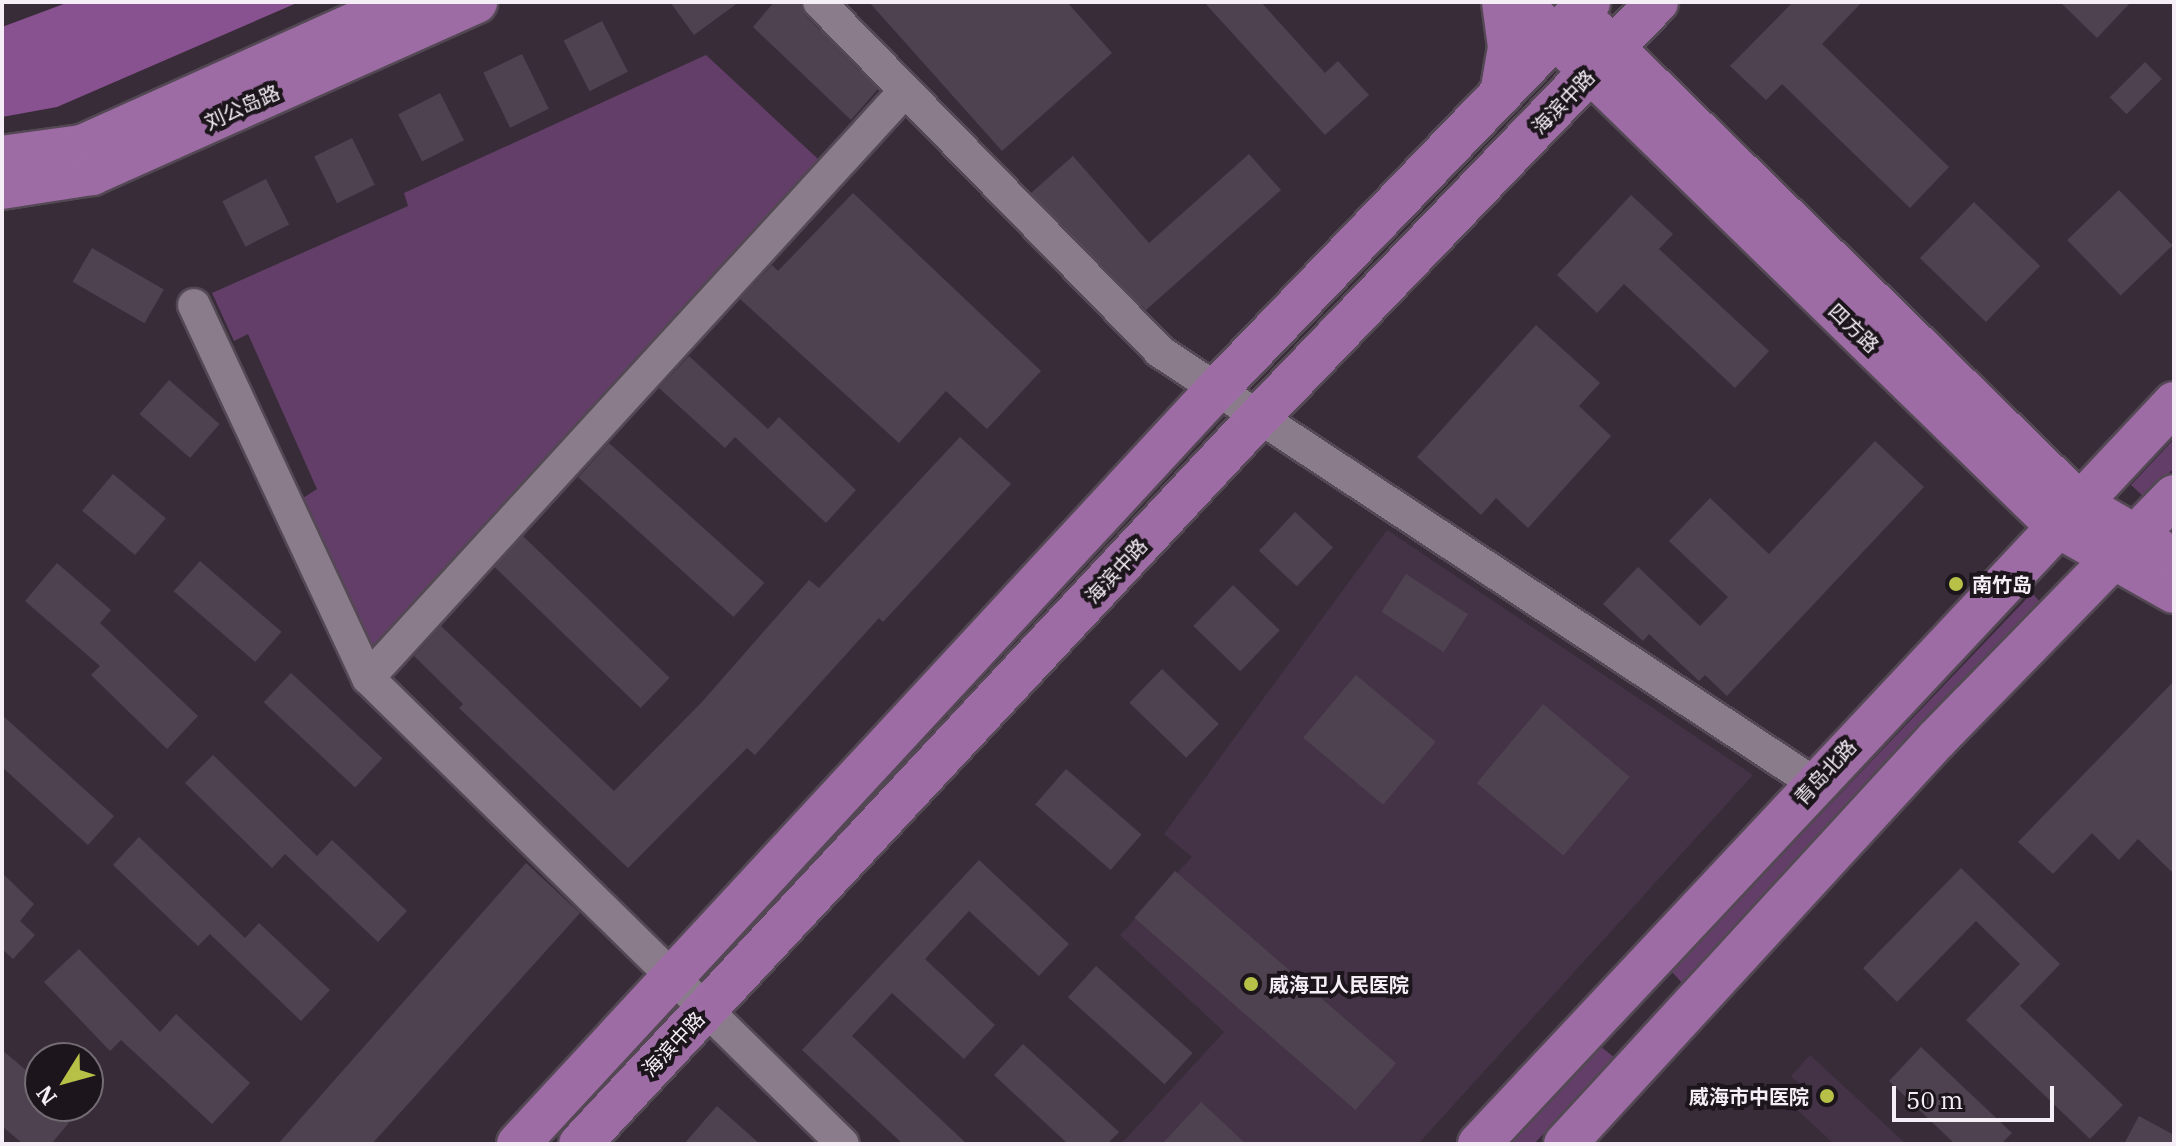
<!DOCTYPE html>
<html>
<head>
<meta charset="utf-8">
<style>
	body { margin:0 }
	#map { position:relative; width:2176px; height:1146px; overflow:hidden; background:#382c39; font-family:"IBM Plex Serif","Noto Sans SC",serif }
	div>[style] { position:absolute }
	.built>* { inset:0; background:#443346 }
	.green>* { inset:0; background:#633e68 }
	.water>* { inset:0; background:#88518f }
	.building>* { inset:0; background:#4f4250; transform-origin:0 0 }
	.roads { filter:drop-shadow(2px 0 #534854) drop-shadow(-2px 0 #534854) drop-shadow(0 2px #534854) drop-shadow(0 -2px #534854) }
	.minor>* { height:32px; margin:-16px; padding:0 16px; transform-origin:16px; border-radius:16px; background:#8b7c8c }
	.major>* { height:42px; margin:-21px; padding:0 21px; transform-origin:21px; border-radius:21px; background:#9e6ca4 }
	.dots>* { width:22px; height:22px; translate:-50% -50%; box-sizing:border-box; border:4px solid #1c161c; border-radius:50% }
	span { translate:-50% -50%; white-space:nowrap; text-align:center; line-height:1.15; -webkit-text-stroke:8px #1c161c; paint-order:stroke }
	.street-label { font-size:20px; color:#f6eef7 }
	.poi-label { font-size:20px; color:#f6eef7; font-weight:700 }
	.left { translate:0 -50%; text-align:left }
	.right { translate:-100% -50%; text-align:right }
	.frame { position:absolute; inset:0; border:4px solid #f6eef7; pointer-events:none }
	.north { position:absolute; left:24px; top:1042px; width:80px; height:80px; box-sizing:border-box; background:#1c161c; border:2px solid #736c74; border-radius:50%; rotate:233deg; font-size:22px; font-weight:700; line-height:32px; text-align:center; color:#f6eef7 }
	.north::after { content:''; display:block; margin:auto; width:28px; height:36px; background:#b8c147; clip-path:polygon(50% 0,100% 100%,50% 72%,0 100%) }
	.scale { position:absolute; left:1892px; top:1086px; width:162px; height:36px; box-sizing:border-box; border:4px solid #f6eef7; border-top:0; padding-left:10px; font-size:24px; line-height:28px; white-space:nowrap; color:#f6eef7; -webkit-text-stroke:6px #1c161c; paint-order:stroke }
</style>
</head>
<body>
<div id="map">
	<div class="built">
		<div style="clip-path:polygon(1387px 530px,1753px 775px,1418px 1144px,1121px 1144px,1224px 1032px,1120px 935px,1192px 857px,1164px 834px)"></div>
		<div style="clip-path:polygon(1810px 1055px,1906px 1144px,1834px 1144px,1791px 1104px,1805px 1089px,1791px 1076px)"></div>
	</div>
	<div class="green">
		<div style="clip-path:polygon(706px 55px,818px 159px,368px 651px,303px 498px,317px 489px,248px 334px,234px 341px,212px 293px,408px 206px,404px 193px)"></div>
		<div style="clip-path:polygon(2174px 439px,2174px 468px,2145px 498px,2131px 485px)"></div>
		<div style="clip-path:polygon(2032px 593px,2041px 603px,1685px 986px,1671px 971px)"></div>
		<div style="clip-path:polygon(1600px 1046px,1615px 1058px,1534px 1144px,1509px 1144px)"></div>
	</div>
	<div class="water">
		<div style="clip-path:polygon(69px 2px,299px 2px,57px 107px,2px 117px,2px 27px)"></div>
	</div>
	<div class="building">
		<div style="clip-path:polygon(670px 2px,739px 2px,694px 35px)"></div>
		<div style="clip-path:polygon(774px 2px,800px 2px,805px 15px,878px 89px,851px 120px,753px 27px)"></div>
		<div style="clip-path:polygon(869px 2px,1067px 2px,1112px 53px,1002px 151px)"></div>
		<div style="clip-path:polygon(1204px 2px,1261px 2px,1325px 73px,1338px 61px,1369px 95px,1325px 135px)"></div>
		<div style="clip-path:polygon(1793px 2px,1862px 2px,1822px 44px,1949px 167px,1910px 208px,1782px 84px,1766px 100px,1730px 66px)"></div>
		<div style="clip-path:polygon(2060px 2px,2131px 2px,2097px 38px)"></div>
		<div style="left:602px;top:21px;width:57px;height:43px;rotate:63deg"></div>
		<div style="left:522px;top:54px;width:61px;height:43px;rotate:64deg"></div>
		<div style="left:2145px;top:62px;width:24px;height:50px;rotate:45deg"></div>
		<div style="left:440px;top:93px;width:53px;height:47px;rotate:63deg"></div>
		<div style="left:352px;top:138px;width:52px;height:42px;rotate:64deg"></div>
		<div style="clip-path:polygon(1249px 154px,1281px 190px,1146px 310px,1031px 193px,1073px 156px,1149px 243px)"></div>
		<div style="left:266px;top:179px;width:51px;height:49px;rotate:63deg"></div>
		<div style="left:2119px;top:190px;width:77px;height:72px;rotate:46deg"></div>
		<div style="clip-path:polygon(853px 193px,1041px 371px,987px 429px,946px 391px,899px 443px,740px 299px,772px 265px,778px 271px)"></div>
		<div style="clip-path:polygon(1631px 195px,1673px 234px,1659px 249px,1769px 351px,1735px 388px,1624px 284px,1597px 313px,1557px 275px)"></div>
		<div style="left:1974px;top:202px;width:92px;height:78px;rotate:44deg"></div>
		<div style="left:92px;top:248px;width:83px;height:39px;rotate:30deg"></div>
		<div style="clip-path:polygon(1536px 325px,1600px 383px,1579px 406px,1611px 436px,1528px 528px,1496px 498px,1481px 515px,1417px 457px)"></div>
		<div style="clip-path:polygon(689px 356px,768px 429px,779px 417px,856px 490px,826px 523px,735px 437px,725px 448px,659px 388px)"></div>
		<div style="left:169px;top:380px;width:67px;height:45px;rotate:41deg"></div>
		<div style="clip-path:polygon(960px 437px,1011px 484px,883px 622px,879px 618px,755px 755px,747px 748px,628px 868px,459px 708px,463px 704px,414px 656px,441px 626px,614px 791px,701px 703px,809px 580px,819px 588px)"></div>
		<div style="clip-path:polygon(1875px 441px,1924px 487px,1727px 696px,1705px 675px,1699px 681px,1649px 634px,1643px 641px,1603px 604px,1638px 567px,1700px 626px,1728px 597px,1669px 541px,1710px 498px,1769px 554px)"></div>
		<div style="left:609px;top:443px;width:209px;height:46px;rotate:42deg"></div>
		<div style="left:113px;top:474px;width:69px;height:48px;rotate:40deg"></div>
		<div style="left:1295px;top:512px;width:52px;height:53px;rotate:43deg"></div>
		<div style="left:523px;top:536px;width:204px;height:42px;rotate:44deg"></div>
		<div style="left:200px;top:561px;width:108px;height:40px;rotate:41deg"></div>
		<div style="clip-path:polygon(57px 563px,111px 610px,100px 623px,198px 716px,167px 749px,91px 675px,100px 666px,25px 601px)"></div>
		<div style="left:1406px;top:574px;width:74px;height:45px;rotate:33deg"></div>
		<div style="left:1233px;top:585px;width:65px;height:57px;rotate:44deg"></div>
		<div style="left:1162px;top:669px;width:79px;height:47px;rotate:44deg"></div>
		<div style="left:291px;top:673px;width:125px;height:40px;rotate:43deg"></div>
		<div style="left:1356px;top:675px;width:104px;height:82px;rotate:40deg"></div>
		<div style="clip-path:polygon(2174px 681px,2174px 874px,2138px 839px,2119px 860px,2092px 833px,2053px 874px,2018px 842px)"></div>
		<div style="left:1543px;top:704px;width:113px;height:103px;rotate:40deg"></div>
		<div style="clip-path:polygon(2px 715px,114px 816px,88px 845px,2px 767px)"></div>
		<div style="clip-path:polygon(213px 755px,317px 856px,332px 840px,407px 911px,378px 942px,285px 854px,272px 868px,185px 783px)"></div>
		<div style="left:1066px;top:769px;width:100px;height:47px;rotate:41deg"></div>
		<div style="clip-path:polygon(139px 837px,245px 938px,259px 923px,330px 990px,301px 1021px,210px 934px,198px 946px,113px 865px)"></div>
		<div style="clip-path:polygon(979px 860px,1069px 944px,1039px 976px,969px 911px,925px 959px,995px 1025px,964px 1059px,892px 993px,852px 1036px,967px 1144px,903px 1144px,802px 1050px)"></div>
		<div style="clip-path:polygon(526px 863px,580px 913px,372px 1144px,278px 1144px)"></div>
		<div style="clip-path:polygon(1961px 868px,2060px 964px,2020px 1006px,2123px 1105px,2090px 1139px,1966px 1020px,2020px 964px,1976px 921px,1897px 1002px,1863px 968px)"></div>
		<div style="left:1175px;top:871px;width:293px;height:62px;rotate:41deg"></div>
		<div style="clip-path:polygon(2px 873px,34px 904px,20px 921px,35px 935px,13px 959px,2px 949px)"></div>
		<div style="clip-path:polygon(79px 949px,160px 1032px,176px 1014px,250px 1083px,212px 1124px,121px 1040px,110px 1051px,44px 982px)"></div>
		<div style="left:1096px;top:966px;width:130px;height:42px;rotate:42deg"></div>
		<div style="clip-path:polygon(1023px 1044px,1119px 1132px,1107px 1144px,1068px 1144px,994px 1075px)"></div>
		<div style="clip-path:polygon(1921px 1047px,2012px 1133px,2001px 1144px,1955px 1144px,1889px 1081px)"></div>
		<div style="clip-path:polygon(2px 1050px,40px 1082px,40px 1106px,83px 1106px,51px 1144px,23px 1144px,2px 1126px)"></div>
		<div style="clip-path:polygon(1201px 1102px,1246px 1144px,1162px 1144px)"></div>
		<div style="clip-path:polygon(717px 1106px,760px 1144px,684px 1144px)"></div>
		<div style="clip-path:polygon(2139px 1116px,2174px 1135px,2174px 1144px,2124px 1144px)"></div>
	</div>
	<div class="roads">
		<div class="minor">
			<div style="left:819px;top:2px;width:487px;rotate:45.7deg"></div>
			<div style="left:1159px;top:351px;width:785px;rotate:33.41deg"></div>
			<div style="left:194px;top:305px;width:412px;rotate:65deg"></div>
			<div style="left:368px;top:678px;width:665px;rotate:44.45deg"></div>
			<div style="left:368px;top:678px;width:794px;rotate:-47.55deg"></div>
		</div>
		<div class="major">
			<div style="left:1519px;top:2px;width:751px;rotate:44.24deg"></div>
			<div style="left:2057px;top:526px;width:134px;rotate:29.4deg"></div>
			<div style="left:1595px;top:30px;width:677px;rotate:44.34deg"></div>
			<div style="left:2079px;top:503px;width:93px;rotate:30.4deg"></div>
			<div style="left:1501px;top:94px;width:48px;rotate:-80.3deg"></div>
			<div style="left:1509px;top:47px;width:45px;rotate:-97.6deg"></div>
			<div style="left:2px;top:157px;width:81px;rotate:-7.8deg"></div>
			<div style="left:82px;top:146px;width:351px;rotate:-24.2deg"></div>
			<div style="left:2px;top:188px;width:91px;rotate:-8.8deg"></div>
			<div style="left:92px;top:174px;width:421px;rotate:-24.1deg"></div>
			<div style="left:518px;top:1144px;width:1026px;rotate:-47.21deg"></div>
			<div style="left:1215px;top:391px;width:540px;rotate:-46.13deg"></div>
			<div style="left:580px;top:1144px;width:992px;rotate:-46.96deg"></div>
			<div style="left:1257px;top:419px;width:578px;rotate:-46.19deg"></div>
			<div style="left:1479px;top:1144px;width:1016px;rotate:-46.83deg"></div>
			<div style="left:1565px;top:1144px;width:549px;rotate:-47.44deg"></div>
			<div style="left:1936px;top:740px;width:341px;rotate:-45.7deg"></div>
		</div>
	</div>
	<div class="dots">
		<div style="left:1956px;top:584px;background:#b8c147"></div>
		<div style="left:1251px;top:984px;background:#b8c147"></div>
		<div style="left:1827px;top:1096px;background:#b8c147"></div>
	</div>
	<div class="street-label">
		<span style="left:1563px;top:102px;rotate:-46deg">海滨中路</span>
		<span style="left:242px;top:107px;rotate:-24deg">刘公岛路</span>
		<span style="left:1854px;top:328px;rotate:44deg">四方路</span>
		<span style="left:1116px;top:571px;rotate:-47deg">海滨中路</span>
		<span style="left:1825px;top:772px;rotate:-47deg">青岛北路</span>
		<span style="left:673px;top:1044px;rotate:-47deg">海滨中路</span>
	</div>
	<div class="poi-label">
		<span class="left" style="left:1972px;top:584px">南竹岛</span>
		<span class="left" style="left:1269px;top:984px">威海卫人民医院</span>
		<span class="right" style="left:1809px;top:1096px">威海市中医院</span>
	</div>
	<div class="frame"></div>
	<div class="north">N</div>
	<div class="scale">50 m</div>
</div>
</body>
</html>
